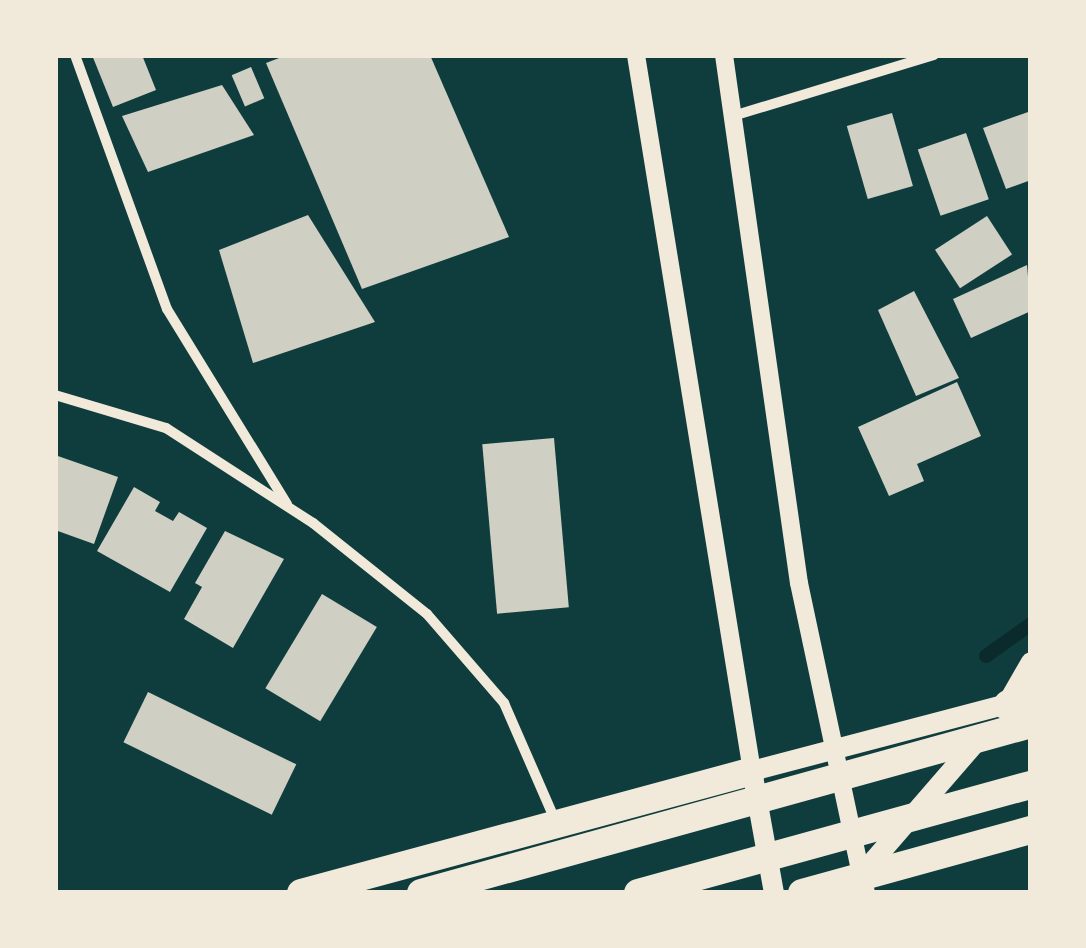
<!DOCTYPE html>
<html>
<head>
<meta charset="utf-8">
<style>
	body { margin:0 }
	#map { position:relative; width:1086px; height:948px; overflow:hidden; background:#0f3d3e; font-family:Montserrat,sans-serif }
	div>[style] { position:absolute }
	.stream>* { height:14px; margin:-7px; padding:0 7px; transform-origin:7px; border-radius:7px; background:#0a2a2b }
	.building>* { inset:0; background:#cfcfc3; transform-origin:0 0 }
	.minor>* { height:10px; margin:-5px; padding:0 5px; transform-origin:5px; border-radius:5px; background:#f1e9da }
	.tertiary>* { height:18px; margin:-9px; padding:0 9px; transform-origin:9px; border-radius:9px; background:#f1e9da }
	.secondary>* { height:20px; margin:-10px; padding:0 10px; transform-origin:10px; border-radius:10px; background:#f1e9da }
	.trunk>* { height:28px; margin:-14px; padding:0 14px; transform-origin:14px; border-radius:14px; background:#f1e9da }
	span { translate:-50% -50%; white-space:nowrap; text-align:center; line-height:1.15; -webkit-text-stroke:10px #f1e9da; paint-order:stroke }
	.frame { position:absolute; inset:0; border:58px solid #f1e9da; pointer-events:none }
</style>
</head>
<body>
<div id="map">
	<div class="stream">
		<div style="left:986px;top:656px;width:55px;rotate:-35.4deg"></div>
	</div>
	<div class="building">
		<div style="clip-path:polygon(92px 55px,142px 55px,156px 90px,113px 107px)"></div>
		<div style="clip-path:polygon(287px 55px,430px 55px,509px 237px,362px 289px,266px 63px)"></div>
		<div style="left:251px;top:67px;width:34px;height:21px;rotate:67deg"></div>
		<div style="clip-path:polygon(222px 85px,254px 135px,148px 172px,122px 116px)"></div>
		<div style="clip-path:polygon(1031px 111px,1031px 180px,1006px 189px,983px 128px)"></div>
		<div style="left:892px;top:113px;width:76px;height:47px;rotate:74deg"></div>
		<div style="left:966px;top:133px;width:70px;height:51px;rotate:71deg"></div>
		<div style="clip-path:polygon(308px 215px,375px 322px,253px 363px,219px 250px)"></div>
		<div style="left:987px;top:216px;width:46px;height:62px;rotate:57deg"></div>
		<div style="clip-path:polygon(1027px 265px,1031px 311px,971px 338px,953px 299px)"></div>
		<div style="clip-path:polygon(914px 291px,959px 378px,916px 396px,878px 310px)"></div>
		<div style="clip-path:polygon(957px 382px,981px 436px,917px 464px,924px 481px,889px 496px,858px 427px)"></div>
		<div style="left:554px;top:438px;width:170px;height:72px;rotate:85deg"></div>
		<div style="clip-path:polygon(55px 455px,118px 477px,94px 544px,55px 530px)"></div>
		<div style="clip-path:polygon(134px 487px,160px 502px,155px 511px,173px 521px,179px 512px,207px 528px,170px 592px,97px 551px)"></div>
		<div style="clip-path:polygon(225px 531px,284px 559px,233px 648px,184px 619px,202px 587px,195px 583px)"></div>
		<div style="left:322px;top:594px;width:64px;height:110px;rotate:31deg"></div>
		<div style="left:148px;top:692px;width:165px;height:56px;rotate:26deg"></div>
	</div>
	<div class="minor">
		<div style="left:75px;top:55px;width:270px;rotate:70.1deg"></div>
		<div style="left:167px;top:309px;width:229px;rotate:58.4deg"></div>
		<div style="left:733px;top:116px;width:210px;rotate:-16.9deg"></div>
		<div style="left:55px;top:395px;width:116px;rotate:16.6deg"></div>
		<div style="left:166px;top:428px;width:175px;rotate:32.9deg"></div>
		<div style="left:313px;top:523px;width:146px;rotate:38.6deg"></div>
		<div style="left:427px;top:614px;width:118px;rotate:49.1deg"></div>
		<div style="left:504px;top:703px;width:130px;rotate:66.4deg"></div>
	</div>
	<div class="tertiary">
		<div style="left:636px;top:55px;width:725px;rotate:80.8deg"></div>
		<div style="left:724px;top:55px;width:533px;rotate:81.92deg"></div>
		<div style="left:799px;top:583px;width:299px;rotate:78deg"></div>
	</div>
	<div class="secondary">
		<div style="left:1004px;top:709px;width:54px;rotate:-60.1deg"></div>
		<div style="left:774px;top:893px;width:124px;rotate:-100.2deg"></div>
		<div style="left:752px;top:771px;width:265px;rotate:-14.7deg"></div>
		<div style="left:865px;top:893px;width:18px;rotate:-103deg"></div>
		<div style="left:861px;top:875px;width:180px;rotate:-49.1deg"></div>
	</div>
	<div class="trunk">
		<div style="left:1008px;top:704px;width:24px;rotate:-15deg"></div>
		<div style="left:301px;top:893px;width:467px;rotate:-15.1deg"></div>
		<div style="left:421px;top:893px;width:633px;rotate:-15.49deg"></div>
		<div style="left:638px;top:893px;width:408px;rotate:-15.4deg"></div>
		<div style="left:802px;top:893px;width:238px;rotate:-15.4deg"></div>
	</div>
	<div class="frame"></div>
</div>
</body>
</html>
